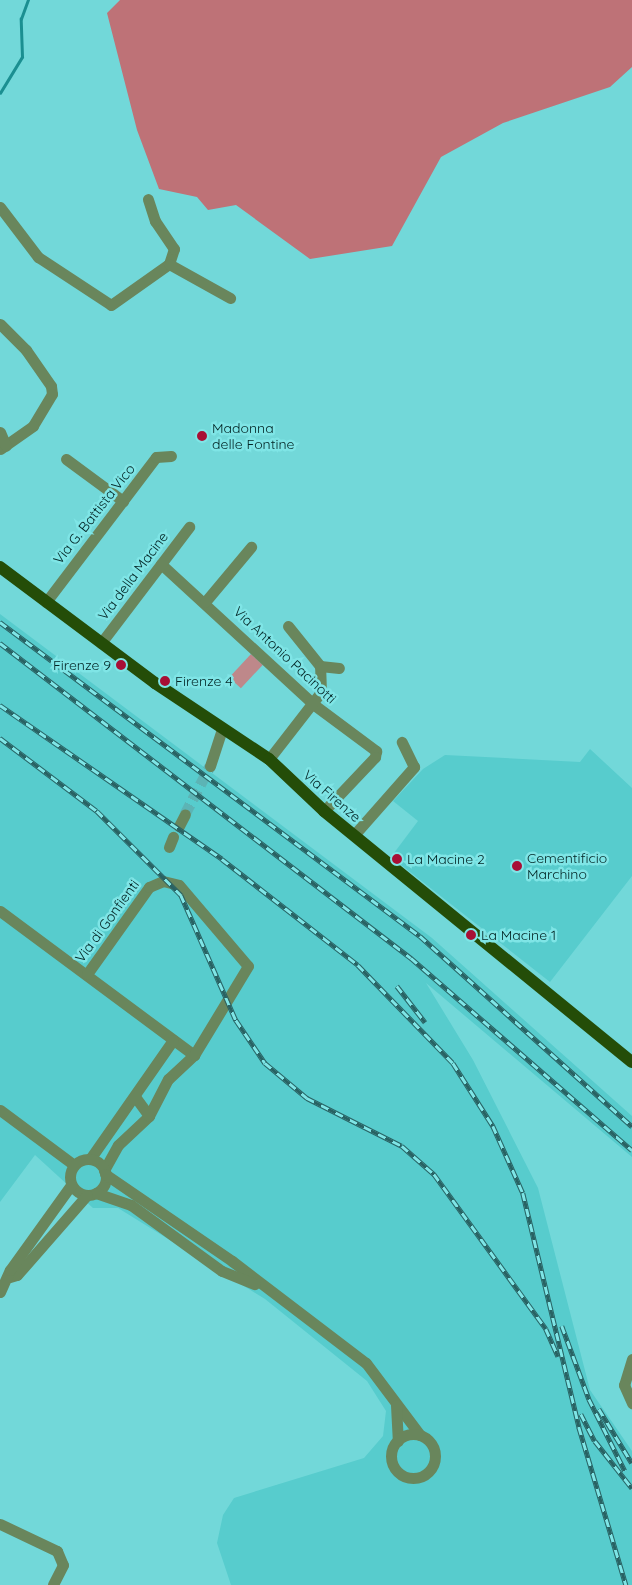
<!DOCTYPE html>
<html>
<head>
<meta charset="utf-8">
<style>
	body { margin:0 }
	#map { position:relative; width:632px; height:1585px; overflow:hidden; background:#72d8d9; font-family:Quicksand,sans-serif }
	div>[style] { position:absolute }
	.built>* { inset:0; background:#57cccd }
	.green>* { inset:0; background:#be888a; transform-origin:0 0 }
	.forest>* { inset:0; background:#be7277 }
	.stream>* { height:2.5px; margin:-1.25px; padding:0 1.25px; transform-origin:1.25px; border-radius:1.25px; background:#1b8f91 }
	.minor-tunnel>* { height:11px; margin-top:-5.5px; transform-origin:0; background:repeating-linear-gradient(90deg,#5cb4b5 0 11px,transparent 0 16.5px) }
	.minor>* { height:11px; margin:-5.5px; padding:0 5.5px; transform-origin:5.5px; border-radius:5.5px; background:#69865c }
	.minor>.ring { margin:-5.5px; padding:0; box-sizing:content-box; background:none; border:11px solid #69865c; border-radius:50% }
	.major>* { height:12px; margin:-6px; padding:0 6px; transform-origin:6px; border-radius:6px; background:#244d08 }
	.rail>* { height:4.5px; margin-top:-2.25px; transform-origin:0; background:repeating-linear-gradient(90deg,#7fe5e6 0 8px,#296263 0 16px); box-sizing:border-box; border-block:1px solid #296263 }
	.dots>* { width:14px; height:14px; translate:-50% -50%; box-sizing:border-box; border:2px solid #7fe5e6; border-radius:50% }
	span { translate:-50% -50%; white-space:nowrap; text-align:center; line-height:1.15; -webkit-text-stroke:5px #7fe5e6; paint-order:stroke }
	.poi-label { font-size:14px; color:#022424 }
	.left { translate:0 -50%; text-align:left }
	.right { translate:-100% -50%; text-align:right }
	.street-label { font-size:14px; color:#022424 }
</style>
</head>
<body>
<div id="map">
	<div class="built">
		<div style="clip-path:polygon(0 614px,432px 938px,632px 1116px,632px 1157px,426px 983px,473px 1060px,538px 1188px,590px 1390px,632px 1451px,632px 1585px,231px 1585px,217px 1543px,223px 1515px,234px 1498px,364px 1458px,383px 1436px,386px 1411px,367px 1381px,265px 1299px,118px 1208px,93px 1208px,35px 1155px,0 1202px)"></div>
		<div style="clip-path:polygon(590px 749px,632px 788px,632px 876px,550px 982px,391px 857px,418px 821px,393px 801px,423px 769px,445px 755px,580px 762px)"></div>
	</div>
	<div class="green">
		<div style="left:251px;top:654px;width:16px;height:32px;rotate:43deg"></div>
	</div>
	<div class="forest">
		<div style="clip-path:polygon(120px 0,632px 0,632px 67px,610px 87px,503px 123px,441px 157px,392px 246px,310px 259px,236px 205px,208px 210px,197px 197px,159px 189px,137px 130px,107px 13px)"></div>
	</div>
	<div class="stream">
		<div style="left:0;top:93px;width:42px;rotate:-58.6deg"></div>
		<div style="left:22px;top:57px;width:38px;rotate:-92deg"></div>
		<div style="left:21px;top:19px;width:20px;rotate:-70deg"></div>
	</div>
	<div class="minor-tunnel">
		<div style="left:185px;top:814px;width:54px;rotate:-62.5deg"></div>
	</div>
	<div class="minor">
		<div style="left:0;top:207px;width:63px;rotate:52.8deg"></div>
		<div style="left:38px;top:257px;width:87px;rotate:33.3deg"></div>
		<div style="left:111px;top:305px;width:71px;rotate:-35.3deg"></div>
		<div style="left:169px;top:264px;width:16px;rotate:-72deg"></div>
		<div style="left:174px;top:249px;width:34px;rotate:-124deg"></div>
		<div style="left:155px;top:221px;width:23px;rotate:-108deg"></div>
		<div style="left:169px;top:264px;width:70px;rotate:29.1deg"></div>
		<div style="left:0;top:324px;width:37px;rotate:45deg"></div>
		<div style="left:26px;top:350px;width:44px;rotate:55.2deg"></div>
		<div style="left:51px;top:386px;width:8px;rotate:83deg"></div>
		<div style="left:52px;top:394px;width:37px;rotate:121deg"></div>
		<div style="left:33px;top:426px;width:40px;rotate:145.1deg"></div>
		<div style="left:0;top:432px;width:15px;rotate:67deg"></div>
		<div style="left:66px;top:459px;width:71px;rotate:36.4deg"></div>
		<div style="left:161px;top:564px;width:207px;rotate:42.6deg"></div>
		<div style="left:313px;top:704px;width:79px;rotate:36.7deg"></div>
		<div style="left:376px;top:751px;width:6px;rotate:99deg"></div>
		<div style="left:375px;top:757px;width:74px;rotate:133.4deg"></div>
		<div style="left:46px;top:602px;width:182px;rotate:-52.8deg"></div>
		<div style="left:156px;top:457px;width:15px;rotate:-4deg"></div>
		<div style="left:205px;top:602px;width:72px;rotate:-50.1deg"></div>
		<div style="left:288px;top:626px;width:51px;rotate:51.3deg"></div>
		<div style="left:101px;top:643px;width:146px;rotate:-52.8deg"></div>
		<div style="left:269px;top:759px;width:85px;rotate:-52.2deg"></div>
		<div style="left:321px;top:692px;width:26px;rotate:-92deg"></div>
		<div style="left:320px;top:666px;width:19px;rotate:6deg"></div>
		<div style="left:210px;top:766px;width:40px;rotate:-72deg"></div>
		<div style="left:179px;top:826px;width:13px;rotate:-63deg"></div>
		<div style="left:354px;top:835px;width:91px;rotate:-48.6deg"></div>
		<div style="left:414px;top:767px;width:28px;rotate:-116deg"></div>
		<div style="left:169px;top:847px;width:11px;rotate:-68deg"></div>
		<div style="left:0;top:911px;width:242px;rotate:36.6deg"></div>
		<div style="left:194px;top:1055px;width:35px;rotate:137deg"></div>
		<div style="left:168px;top:1079px;width:42px;rotate:117.2deg"></div>
		<div style="left:149px;top:1116px;width:42px;rotate:136.9deg"></div>
		<div style="left:118px;top:1145px;width:29px;rotate:119deg"></div>
		<div style="left:87px;top:974px;width:107px;rotate:-54.5deg"></div>
		<div style="left:149px;top:887px;width:15px;rotate:-23deg"></div>
		<div style="left:163px;top:881px;width:16px;rotate:14deg"></div>
		<div style="left:179px;top:885px;width:106px;rotate:49.6deg"></div>
		<div style="left:248px;top:966px;width:104px;rotate:121.2deg"></div>
		<div style="left:136px;top:1098px;width:22px;rotate:54deg"></div>
		<div style="left:0;top:1110px;width:92px;rotate:36.6deg"></div>
		<div style="left:90px;top:1159px;width:145px;rotate:-55.1deg"></div>
		<div class="ring" style="left:70px;top:1159px;width:25px;height:25px"></div>
		<div style="left:105px;top:1174px;width:154px;rotate:34.4deg"></div>
		<div style="left:232px;top:1261px;width:168px;rotate:37.3deg"></div>
		<div style="left:366px;top:1363px;width:90px;rotate:53.1deg"></div>
		<div style="left:96px;top:1193px;width:37px;rotate:19deg"></div>
		<div style="left:131px;top:1205px;width:112px;rotate:36deg"></div>
		<div style="left:222px;top:1271px;width:35px;rotate:22deg"></div>
		<div style="left:10px;top:1277px;width:7px;rotate:-16deg"></div>
		<div style="left:17px;top:1275px;width:106px;rotate:-48.8deg"></div>
		<div style="left:0;top:1292px;width:24px;rotate:-66deg"></div>
		<div style="left:10px;top:1270px;width:105px;rotate:-54.3deg"></div>
		<div style="left:632px;top:1359px;width:27px;rotate:107deg"></div>
		<div style="left:624px;top:1385px;width:20px;rotate:66deg"></div>
		<div style="left:396px;top:1405px;width:36px;rotate:87deg"></div>
		<div class="ring" style="left:391px;top:1434px;width:33px;height:33px"></div>
		<div style="left:0;top:1524px;width:63px;rotate:25.3deg"></div>
		<div style="left:57px;top:1551px;width:15px;rotate:67deg"></div>
		<div style="left:63px;top:1565px;width:22px;rotate:117deg"></div>
	</div>
	<div class="major">
		<div style="left:0;top:567px;width:194px;rotate:36.8deg"></div>
		<div style="left:155px;top:683px;width:137px;rotate:33.7deg"></div>
		<div style="left:269px;top:759px;width:76px;rotate:43.4deg"></div>
		<div style="left:324px;top:811px;width:397px;rotate:39.2deg"></div>
	</div>
	<div class="rail">
		<div style="left:0;top:622px;width:524px;rotate:36.78deg"></div>
		<div style="left:420px;top:936px;width:285px;rotate:41.9deg"></div>
		<div style="left:0;top:643px;width:518px;rotate:37.47deg"></div>
		<div style="left:411px;top:958px;width:293px;rotate:41deg"></div>
		<div style="left:0;top:705px;width:270px;rotate:34.7deg"></div>
		<div style="left:222px;top:859px;width:172px;rotate:37.9deg"></div>
		<div style="left:358px;top:965px;width:136px;rotate:45.9deg"></div>
		<div style="left:453px;top:1063px;width:75px;rotate:57.6deg"></div>
		<div style="left:493px;top:1126px;width:73px;rotate:65.9deg"></div>
		<div style="left:523px;top:1193px;width:241px;rotate:76.5deg"></div>
		<div style="left:579px;top:1427px;width:165px;rotate:73.4deg"></div>
		<div style="left:0;top:738px;width:121px;rotate:37deg"></div>
		<div style="left:97px;top:811px;width:119px;rotate:45deg"></div>
		<div style="left:181px;top:895px;width:137px;rotate:66.3deg"></div>
		<div style="left:236px;top:1020px;width:52px;rotate:56deg"></div>
		<div style="left:265px;top:1063px;width:55px;rotate:39.8deg"></div>
		<div style="left:307px;top:1098px;width:106px;rotate:26.8deg"></div>
		<div style="left:402px;top:1146px;width:43px;rotate:41.2deg"></div>
		<div style="left:434px;top:1174px;width:191px;rotate:54.1deg"></div>
		<div style="left:546px;top:1329px;width:30px;rotate:66deg"></div>
		<div style="left:397px;top:986px;width:46px;rotate:52.1deg"></div>
		<div style="left:562px;top:1326px;width:78px;rotate:69.7deg"></div>
		<div style="left:589px;top:1399px;width:80px;rotate:63.4deg"></div>
		<div style="left:599px;top:1409px;width:63px;rotate:58.6deg"></div>
		<div style="left:581px;top:1414px;width:30px;rotate:63deg"></div>
		<div style="left:595px;top:1441px;width:60px;rotate:51.8deg"></div>
	</div>
	<div class="dots">
		<div style="left:202px;top:436px;background:#a80f35"></div>
		<div style="left:121px;top:665px;background:#a80f35"></div>
		<div style="left:165px;top:681px;background:#a80f35"></div>
		<div style="left:397px;top:859px;background:#a80f35"></div>
		<div style="left:517px;top:866px;background:#a80f35"></div>
		<div style="left:471px;top:935px;background:#a80f35"></div>
	</div>
	<div class="poi-label">
		<span class="left" style="left:212px;top:436px">Madonna<br>delle Fontine</span>
		<span class="right" style="left:111px;top:665px">Firenze 9</span>
		<span class="left" style="left:175px;top:681px">Firenze 4</span>
		<span class="left" style="left:527px;top:866px">Cementificio<br>Marchino</span>
		<span class="left" style="left:407px;top:859px">La Macine 2</span>
		<span class="left" style="left:481px;top:935px">La Macine 1</span>
	</div>
	<div class="street-label">
		<span style="left:94px;top:514px;rotate:-52deg">Via G. Battista Vico</span>
		<span style="left:133px;top:576px;rotate:-53deg">Via della Macine</span>
		<span style="left:285px;top:655px;rotate:43deg">Via Antonio Pacinotti</span>
		<span style="left:332px;top:796px;rotate:41deg">Via Firenze</span>
		<span style="left:107px;top:921px;rotate:-54deg">Via di Gonfienti</span>
	</div>
</div>
</body>
</html>
